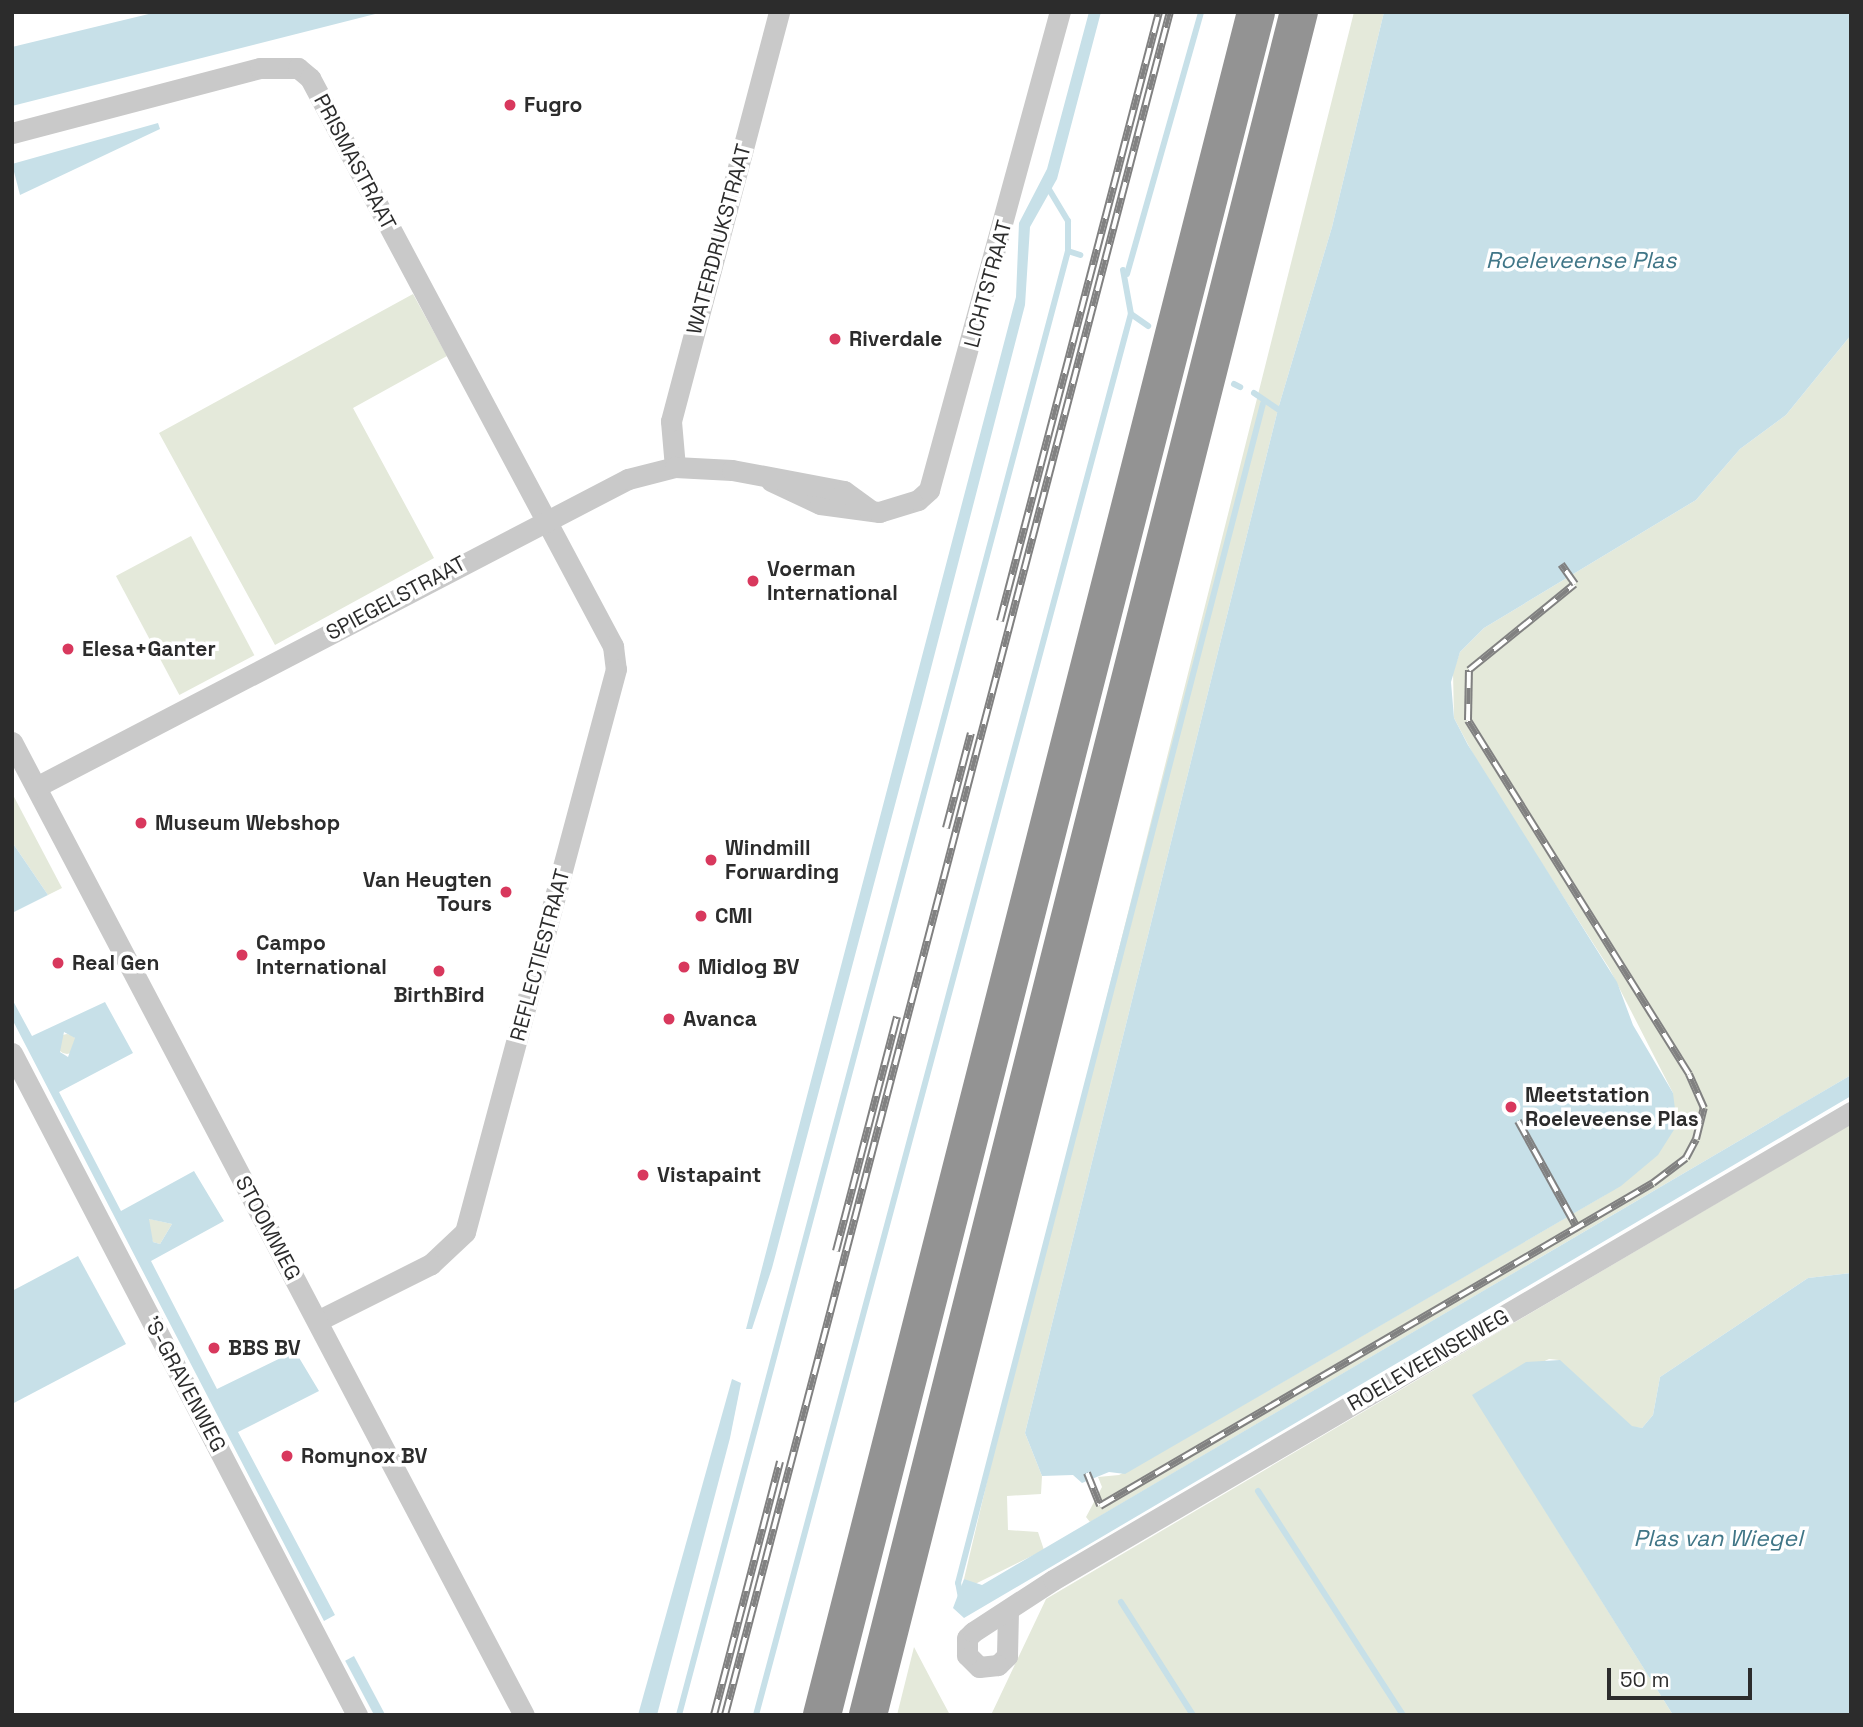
<!DOCTYPE html>
<html>
<head>
<meta charset="utf-8">
<style>
	body { margin:0 }
	#map { position:relative; width:1863px; height:1727px; overflow:hidden; background:#fff; font-family:"Space Grotesk",sans-serif }
	div>[style] { position:absolute }
	.green>* { inset:0; background:#e4e9da; transform-origin:0 0 }
	.round { border-radius:50% }
	.water>* { inset:0; background:#c7e0e8; transform-origin:0 0 }
	.stream>* { height:6px; margin:-3px; padding:0 3px; transform-origin:3px; border-radius:3px; background:#c7e0e8 }
	.minor>* { height:21px; margin:-10.5px; padding:0 10.5px; transform-origin:10.5px; border-radius:10.5px; background:#c9c9c9 }
	.motorway>* { height:38px; margin:-19px; padding:0 19px; transform-origin:19px; border-radius:19px; background:#939393 }
	.rail>* { height:8px; margin-top:-4px; transform-origin:0; background:repeating-linear-gradient(90deg,#fff 0 16px,#818181 0 32px); box-sizing:border-box; border-block:2px solid #818181 }
	.dots>* { width:19px; height:19px; translate:-50% -50%; box-sizing:border-box; border:4px solid #fff; border-radius:50% }
	span { translate:-50% -50%; white-space:nowrap; text-align:center; line-height:1.15; -webkit-text-stroke:7px #fff; paint-order:stroke }
	.poi-label { font-size:21px; color:#2c2c2c; font-weight:700 }
	.left { translate:0 -50%; text-align:left }
	.right { translate:-100% -50%; text-align:right }
	.street-label { font-size:21px; color:#2c2c2c }
	.water-label { font-size:23px; color:#407687; font-style:italic }
	.frame { position:absolute; inset:0; border:14px solid #2c2c2c; pointer-events:none }
	.scale { position:absolute; left:1607px; top:1668px; width:145px; height:32px; box-sizing:border-box; border:4px solid #2c2c2c; border-top:0; padding-left:9px; font-size:21px; line-height:24px; white-space:nowrap; color:#2c2c2c; -webkit-text-stroke:5px #fff; paint-order:stroke }
</style>
</head>
<body>
<div id="map">
	<div class="green">
		<div style="clip-path:polygon(1354px 12px,1384px 12px,1332px 227px,1278px 409px,1025px 1433px,1042px 1476px,1041px 1494px,1007px 1496px,1008px 1530px,1038px 1532px,1044px 1550px,971px 1586px,964px 1579px,1015px 1363px)"></div>
		<div style="clip-path:polygon(413px 294px,447px 356px,353px 408px,434px 558px,275px 645px,159px 433px)"></div>
		<div style="clip-path:polygon(1851px 335px,1851px 1075px,1090px 1522px,1086px 1517px,1102px 1487px,1098px 1477px,1119px 1475px,1153px 1457px,1605px 1195px,1673px 1093px,1609px 968px,1481px 769px,1454px 718px,1453px 672px,1460px 652px,1484px 628px,1696px 500px,1740px 449px,1786px 415px)"></div>
		<div style="left:191px;top:536px;width:135px;height:85px;rotate:62deg"></div>
		<div style="clip-path:polygon(12px 793px,62px 888px,48px 895px,12px 842px)"></div>
		<div class="round" style="left:57px;top:1034px;width:20px;height:20px"></div>
		<div style="clip-path:polygon(1851px 1124px,1851px 1273px,1808px 1278px,1660px 1377px,1653px 1415px,1642px 1428px,1632px 1427px,1559px 1360px,1549px 1359px,1473px 1395px,1673px 1715px,991px 1715px,1046px 1599px)"></div>
		<div style="clip-path:polygon(150px 1219px,172px 1224px,160px 1244px,153px 1242px,145px 1221px)"></div>
		<div style="clip-path:polygon(914px 1647px,935px 1687px,950px 1715px,897px 1715px)"></div>
	</div>
	<div class="water">
		<div style="clip-path:polygon(157px 12px,383px 12px,12px 106px,12px 47px)"></div>
		<div style="clip-path:polygon(1089px 12px,1101px 12px,1057px 179px,1030px 227px,1025px 305px,922px 703px,772px 1268px,752px 1329px,746px 1329px,1016px 297px,1019px 223px,1047px 169px)"></div>
		<div style="clip-path:polygon(1384px 12px,1851px 12px,1851px 335px,1786px 415px,1740px 449px,1696px 500px,1484px 628px,1460px 652px,1451px 682px,1454px 718px,1468px 745px,1617px 982px,1633px 1025px,1673px 1093px,1677px 1125px,1658px 1155px,1621px 1186px,1125px 1474px,1109px 1472px,1082px 1483px,1073px 1475px,1042px 1476px,1025px 1433px,1278px 409px,1332px 227px)"></div>
		<div style="clip-path:polygon(158px 123px,160px 129px,20px 195px,12px 164px)"></div>
		<div style="clip-path:polygon(12px 842px,48px 895px,12px 913px)"></div>
		<div style="clip-path:polygon(evenodd,12px 999px,32px 1036px,105px 1002px,133px 1053px,59px 1092px,121px 1211px,194px 1171px,224px 1221px,151px 1261px,217px 1389px,295px 1351px,319px 1391px,238px 1432px,335px 1615px,324px 1621px,12px 1019px,12px 999px,64px 1032px,75px 1038px,68px 1057px,60px 1052px,64px 1032px,12px 999px,149px 1219px,172px 1224px,160px 1244px,153px 1242px,149px 1219px)"></div>
		<div style="clip-path:polygon(1851px 1075px,1851px 1096px,964px 1618px,953px 1608px,964px 1579px,982px 1585px)"></div>
		<div style="clip-path:polygon(78px 1256px,126px 1344px,12px 1404px,12px 1291px)"></div>
		<div style="clip-path:polygon(1851px 1273px,1851px 1715px,1673px 1715px,1472px 1395px,1526px 1362px,1560px 1360px,1632px 1426px,1642px 1428px,1653px 1415px,1660px 1377px,1808px 1278px)"></div>
		<div style="clip-path:polygon(732px 1379px,741px 1383px,730px 1438px,657px 1715px,638px 1715px)"></div>
		<div style="left:354px;top:1656px;width:67px;height:10px;rotate:62deg"></div>
	</div>
	<div class="stream">
		<div style="left:1068px;top:251px;width:13px;rotate:18deg"></div>
		<div style="left:1123px;top:270px;width:45px;rotate:79.7deg"></div>
		<div style="left:1131px;top:314px;width:21px;rotate:35deg"></div>
		<div style="left:1127px;top:274px;width:272px;rotate:-74.2deg"></div>
		<div style="left:1234px;top:384px;width:7px;rotate:27deg"></div>
		<div style="left:1254px;top:393px;width:29px;rotate:34deg"></div>
		<div style="left:1258px;top:1491px;width:267px;rotate:57.1deg"></div>
		<div style="left:961px;top:1598px;width:15px;rotate:-101deg"></div>
		<div style="left:958px;top:1583px;width:1218px;rotate:-75.5deg"></div>
		<div style="left:1121px;top:1602px;width:134px;rotate:57.5deg"></div>
		<div style="left:679px;top:1715px;width:1515px;rotate:-75.12deg"></div>
		<div style="left:1068px;top:251px;width:30px;rotate:-90deg"></div>
		<div style="left:1068px;top:221px;width:37px;rotate:-121deg"></div>
		<div style="left:756px;top:1715px;width:1450px;rotate:-75.02deg"></div>
	</div>
	<div class="minor">
		<div style="left:12px;top:133px;width:256px;rotate:-14.7deg"></div>
		<div style="left:260px;top:68px;width:38px"></div>
		<div style="left:298px;top:68px;width:16px;rotate:40deg"></div>
		<div style="left:310px;top:78px;width:644px;rotate:61.92deg"></div>
		<div style="left:613px;top:646px;width:23px;rotate:83deg"></div>
		<div style="left:616px;top:669px;width:583px;rotate:105.01deg"></div>
		<div style="left:465px;top:1232px;width:47px;rotate:136.7deg"></div>
		<div style="left:431px;top:1264px;width:127px;rotate:153.4deg"></div>
		<div style="left:675px;top:467px;width:46px;rotate:-95deg"></div>
		<div style="left:671px;top:421px;width:423px;rotate:-75.2deg"></div>
		<div style="left:771px;top:481px;width:54px;rotate:25.1deg"></div>
		<div style="left:820px;top:504px;width:60px;rotate:7.7deg"></div>
		<div style="left:879px;top:512px;width:41px;rotate:-17.1deg"></div>
		<div style="left:918px;top:500px;width:15px;rotate:-42deg"></div>
		<div style="left:929px;top:490px;width:496px;rotate:-74.7deg"></div>
		<div style="left:12px;top:742px;width:1099px;rotate:62.25deg"></div>
		<div style="left:36px;top:787px;width:667px;rotate:-27.49deg"></div>
		<div style="left:628px;top:479px;width:49px;rotate:-14.3deg"></div>
		<div style="left:675px;top:467px;width:57px;rotate:3deg"></div>
		<div style="left:732px;top:470px;width:114px;rotate:10.6deg"></div>
		<div style="left:844px;top:491px;width:31px;rotate:36deg"></div>
		<div style="left:12px;top:1053px;width:747px;rotate:62.47deg"></div>
		<div style="left:1008px;top:1611px;width:45px;rotate:91.3deg"></div>
		<div style="left:1007px;top:1656px;width:13px;rotate:135deg"></div>
		<div style="left:998px;top:1665px;width:19px;rotate:174deg"></div>
		<div style="left:979px;top:1667px;width:17px;rotate:-135deg"></div>
		<div style="left:967px;top:1655px;width:17px;rotate:-90deg"></div>
		<div style="left:967px;top:1638px;width:8px;rotate:-45deg"></div>
		<div style="left:973px;top:1632px;width:95px;rotate:-33deg"></div>
		<div style="left:1053px;top:1580px;width:925px;rotate:-30.39deg"></div>
	</div>
	<div class="motorway">
		<div style="left:822px;top:1715px;width:1757px;rotate:-75.7deg"></div>
		<div style="left:868px;top:1715px;width:1757px;rotate:-75.8deg"></div>
	</div>
	<div class="rail">
		<div style="left:1000px;top:621px;width:629px;rotate:-75.37deg"></div>
		<div style="left:946px;top:828px;width:98px;rotate:-75.3deg"></div>
		<div style="left:1518px;top:1121px;width:122px;rotate:61.1deg"></div>
		<div style="left:836px;top:1251px;width:242px;rotate:-75.4deg"></div>
		<div style="left:1087px;top:1473px;width:35px;rotate:68deg"></div>
		<div style="left:1100px;top:1506px;width:640px;rotate:-30.29deg"></div>
		<div style="left:1653px;top:1183px;width:41px;rotate:-37.1deg"></div>
		<div style="left:1686px;top:1158px;width:21px;rotate:-62deg"></div>
		<div style="left:1696px;top:1139px;width:32px;rotate:-76deg"></div>
		<div style="left:1704px;top:1108px;width:37px;rotate:-114deg"></div>
		<div style="left:1689px;top:1074px;width:417px;rotate:-122deg"></div>
		<div style="left:1468px;top:720px;width:50px;rotate:-88.9deg"></div>
		<div style="left:1469px;top:670px;width:136px;rotate:-39.1deg"></div>
		<div style="left:1575px;top:584px;width:24px;rotate:-125deg"></div>
		<div style="left:714px;top:1715px;width:262px;rotate:-75.4deg"></div>
		<div style="left:725px;top:1715px;width:1760px;rotate:-75.36deg"></div>
	</div>
	<div class="dots">
		<div style="left:510px;top:105px;background:#d8385d"></div>
		<div style="left:835px;top:339px;background:#d8385d"></div>
		<div style="left:753px;top:581px;background:#d8385d"></div>
		<div style="left:68px;top:649px;background:#d8385d"></div>
		<div style="left:141px;top:823px;background:#d8385d"></div>
		<div style="left:711px;top:860px;background:#d8385d"></div>
		<div style="left:506px;top:892px;background:#d8385d"></div>
		<div style="left:701px;top:916px;background:#d8385d"></div>
		<div style="left:242px;top:955px;background:#d8385d"></div>
		<div style="left:58px;top:963px;background:#d8385d"></div>
		<div style="left:684px;top:967px;background:#d8385d"></div>
		<div style="left:439px;top:971px;background:#d8385d"></div>
		<div style="left:669px;top:1019px;background:#d8385d"></div>
		<div style="left:1511px;top:1107px;background:#d8385d"></div>
		<div style="left:643px;top:1175px;background:#d8385d"></div>
		<div style="left:214px;top:1348px;background:#d8385d"></div>
		<div style="left:287px;top:1456px;background:#d8385d"></div>
	</div>
	<div class="poi-label">
		<span class="left" style="left:524px;top:105px">Fugro</span>
		<span class="left" style="left:849px;top:339px">Riverdale</span>
		<span class="left" style="left:767px;top:581px">Voerman<br>International</span>
		<span class="left" style="left:82px;top:649px">Elesa+Ganter</span>
		<span class="left" style="left:155px;top:823px">Museum Webshop</span>
		<span class="left" style="left:725px;top:860px">Windmill<br>Forwarding</span>
		<span class="right" style="left:492px;top:892px">Van Heugten<br>Tours</span>
		<span class="left" style="left:715px;top:916px">CMI</span>
		<span class="left" style="left:256px;top:955px">Campo<br>International</span>
		<span class="left" style="left:72px;top:963px">Real Gen</span>
		<span class="left" style="left:698px;top:967px">Midlog BV</span>
		<span style="left:439px;top:995px">BirthBird</span>
		<span class="left" style="left:683px;top:1019px">Avanca</span>
		<span class="left" style="left:1525px;top:1107px">Meetstation<br>Roeleveense Plas</span>
		<span class="left" style="left:657px;top:1175px">Vistapaint</span>
		<span class="left" style="left:228px;top:1348px">BBS BV</span>
		<span class="left" style="left:301px;top:1456px">Romynox BV</span>
	</div>
	<div class="street-label">
		<span style="left:355px;top:162px;rotate:62deg">PRISMASTRAAT</span>
		<span style="left:719px;top:239px;rotate:-75deg">WATERDRUKSTRAAT</span>
		<span style="left:988px;top:284px;rotate:-75deg">LICHTSTRAAT</span>
		<span style="left:396px;top:598px;rotate:-28deg">SPIEGELSTRAAT</span>
		<span style="left:540px;top:955px;rotate:-75deg">REFLECTIESTRAAT</span>
		<span style="left:268px;top:1228px;rotate:62deg">STOOMWEG</span>
		<span style="left:1428px;top:1360px;rotate:-30deg">ROELEVEENSEWEG</span>
		<span style="left:185px;top:1384px;rotate:62deg">'S-GRAVENWEG</span>
	</div>
	<div class="water-label">
		<span style="left:1581px;top:260px">Roeleveense Plas</span>
		<span style="left:1718px;top:1538px">Plas van Wiegel</span>
	</div>
	<div class="frame"></div>
	<div class="scale">50 m</div>
</div>
</body>
</html>
